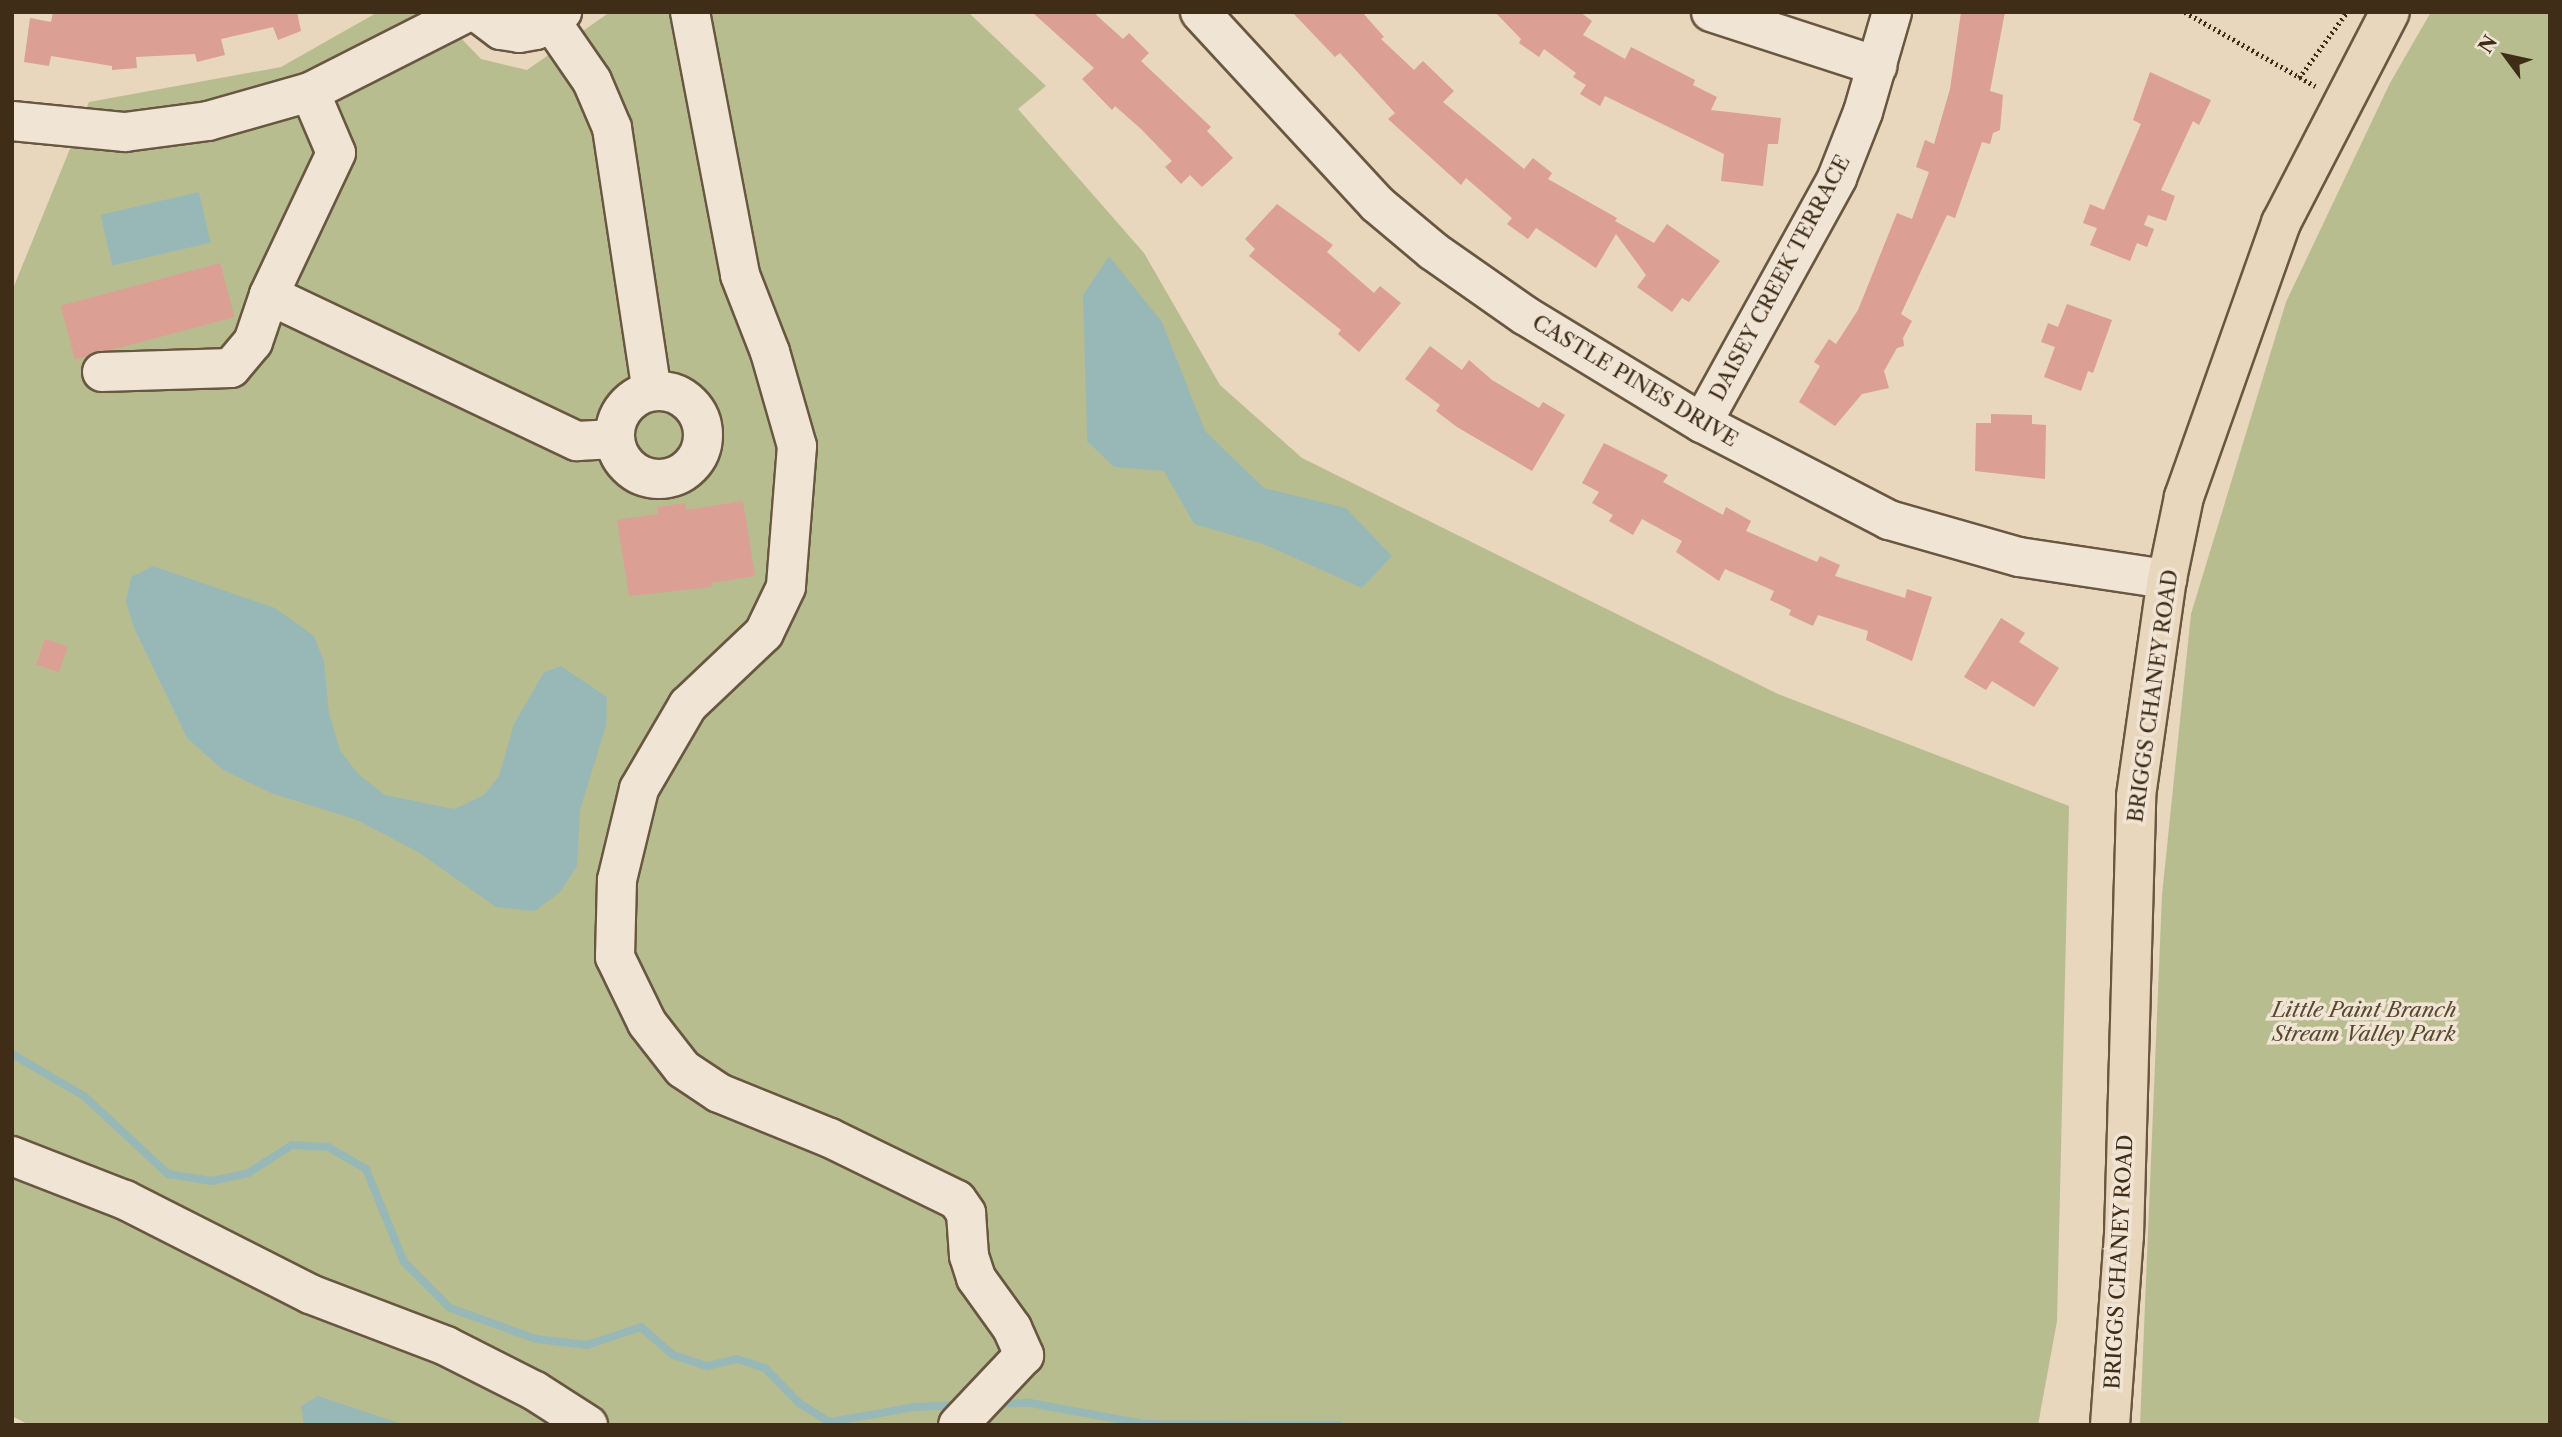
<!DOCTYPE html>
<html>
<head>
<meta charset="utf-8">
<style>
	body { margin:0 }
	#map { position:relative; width:2562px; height:1437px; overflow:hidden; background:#e8d6bd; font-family:"Libre Caslon Text",serif }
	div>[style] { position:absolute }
	.green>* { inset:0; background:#b8bd90 }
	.water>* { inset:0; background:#98b8b7; transform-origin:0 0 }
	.stream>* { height:8px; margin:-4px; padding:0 4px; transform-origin:4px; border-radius:4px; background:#98b8b7 }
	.building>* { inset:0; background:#db9f94; transform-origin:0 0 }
	.path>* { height:4.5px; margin-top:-2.25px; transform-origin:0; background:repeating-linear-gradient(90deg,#3f2d18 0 2px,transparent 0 5.5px) }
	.roads { filter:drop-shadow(2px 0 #695741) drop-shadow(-2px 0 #695741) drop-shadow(0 2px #695741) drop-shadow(0 -2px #695741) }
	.minor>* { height:38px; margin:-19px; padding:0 19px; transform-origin:19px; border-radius:19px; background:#f0e4d4 }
	.minor>.ring { margin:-19px; padding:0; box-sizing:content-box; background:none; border:38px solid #f0e4d4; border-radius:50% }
	.major>* { height:38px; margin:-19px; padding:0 19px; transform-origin:19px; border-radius:19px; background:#e8d6bd }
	span { translate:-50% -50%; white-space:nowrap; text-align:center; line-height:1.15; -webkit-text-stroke:7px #f0e4d4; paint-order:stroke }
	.street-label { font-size:21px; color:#3f2d18 }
	.park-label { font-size:21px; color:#574a30; font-style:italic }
	.frame { position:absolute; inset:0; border:14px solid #3f2d18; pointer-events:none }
	.north { position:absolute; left:2471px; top:21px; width:70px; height:70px; -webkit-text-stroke:5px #f0e4d4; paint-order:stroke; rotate:303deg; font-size:19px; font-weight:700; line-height:28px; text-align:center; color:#3f2d18 }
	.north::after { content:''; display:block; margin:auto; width:24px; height:32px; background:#3f2d18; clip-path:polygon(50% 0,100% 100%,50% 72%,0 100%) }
</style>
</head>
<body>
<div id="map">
	<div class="green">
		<div style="clip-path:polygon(378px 12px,436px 12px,481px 59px,527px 70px,610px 12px,968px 12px,1046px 86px,1018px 109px,1144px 253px,1220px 385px,1302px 458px,1778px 694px,2069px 806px,2057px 1321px,2038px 1425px,29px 1425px,12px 1416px,12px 291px,89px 102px,281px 67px)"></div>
		<div style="clip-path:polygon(2431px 12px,2550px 12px,2550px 1425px,2140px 1425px,2162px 895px,2191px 614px,2286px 302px,2390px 83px)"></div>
	</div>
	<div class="water">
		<div style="left:199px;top:192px;width:52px;height:101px;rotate:77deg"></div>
		<div style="clip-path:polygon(1109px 256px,1162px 322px,1205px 431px,1264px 488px,1346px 508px,1392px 556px,1362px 588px,1263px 544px,1194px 524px,1164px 471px,1114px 467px,1087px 441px,1083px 295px)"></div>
		<div style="clip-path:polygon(153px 566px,275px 608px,314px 636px,324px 661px,329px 713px,340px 750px,358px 774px,385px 795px,454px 809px,484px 795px,499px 776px,514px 724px,544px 672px,561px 666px,607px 697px,606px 726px,580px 810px,577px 866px,560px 892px,535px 911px,496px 907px,418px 852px,357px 820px,271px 793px,223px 770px,187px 738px,134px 628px,126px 602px,131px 577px)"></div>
		<div style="clip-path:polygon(318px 1396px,405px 1425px,304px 1425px,301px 1406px)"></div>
	</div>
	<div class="stream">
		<div style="left:12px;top:1054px;width:83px;rotate:30.3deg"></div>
		<div style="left:84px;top:1096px;width:115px;rotate:42.9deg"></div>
		<div style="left:168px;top:1174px;width:44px;rotate:9.2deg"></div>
		<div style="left:211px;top:1181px;width:38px;rotate:-12deg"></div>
		<div style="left:248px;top:1173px;width:52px;rotate:-32.5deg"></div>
		<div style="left:292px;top:1145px;width:36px;rotate:3deg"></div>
		<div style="left:328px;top:1147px;width:44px;rotate:30.1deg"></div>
		<div style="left:366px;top:1169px;width:100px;rotate:67.8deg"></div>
		<div style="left:404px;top:1262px;width:65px;rotate:45deg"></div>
		<div style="left:450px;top:1308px;width:91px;rotate:19.8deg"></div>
		<div style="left:536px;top:1339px;width:51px;rotate:6.7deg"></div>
		<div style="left:587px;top:1345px;width:57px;rotate:-18.4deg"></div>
		<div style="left:641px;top:1327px;width:43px;rotate:41.2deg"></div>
		<div style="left:673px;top:1355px;width:36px;rotate:18deg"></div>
		<div style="left:707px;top:1366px;width:31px;rotate:-13deg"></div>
		<div style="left:737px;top:1359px;width:29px;rotate:18deg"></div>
		<div style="left:765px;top:1368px;width:49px;rotate:45.8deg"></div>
		<div style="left:799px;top:1403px;width:36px;rotate:32deg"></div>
		<div style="left:830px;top:1422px;width:85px;rotate:-10.1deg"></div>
		<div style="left:914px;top:1407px;width:45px;rotate:-2.5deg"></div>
		<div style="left:996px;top:1404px;width:34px;rotate:-2deg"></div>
		<div style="left:1030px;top:1403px;width:116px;rotate:10.4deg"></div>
		<div style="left:1144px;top:1424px;width:195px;rotate:0.3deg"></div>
	</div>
	<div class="building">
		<div style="clip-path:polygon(53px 12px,297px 12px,301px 31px,278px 40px,273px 27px,221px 39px,225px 55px,197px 62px,195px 54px,136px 57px,137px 68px,112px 70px,112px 66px,51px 56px,49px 66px,24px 62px,30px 18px,51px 22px)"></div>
		<div style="clip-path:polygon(1032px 12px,1093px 12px,1123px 39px,1129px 33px,1149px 53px,1141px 61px,1211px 127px,1207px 131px,1233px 158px,1202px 187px,1190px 175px,1181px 184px,1165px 167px,1172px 161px,1141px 129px,1115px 106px,1112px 110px,1082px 79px,1094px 68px)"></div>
		<div style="clip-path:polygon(1292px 12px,1362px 12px,1384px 37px,1381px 39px,1414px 70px,1423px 61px,1454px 91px,1443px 102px,1524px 169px,1533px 158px,1552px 173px,1548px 179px,1617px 218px,1615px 221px,1654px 243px,1667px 224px,1720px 261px,1689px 302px,1682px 298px,1672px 312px,1637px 287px,1646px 275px,1616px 234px,1596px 268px,1536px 228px,1528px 239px,1507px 224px,1512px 218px,1466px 178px,1461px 185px,1388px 119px,1395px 113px,1340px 53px,1335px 57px)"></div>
		<div style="clip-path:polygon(1495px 12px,1580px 12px,1592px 21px,1583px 35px,1625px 59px,1631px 47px,1695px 80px,1693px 85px,1717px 97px,1711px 110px,1781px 118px,1778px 144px,1768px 144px,1763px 186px,1721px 181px,1724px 154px,1605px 96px,1600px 106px,1580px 94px,1586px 85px,1573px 77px,1576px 73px,1544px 49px,1539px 57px,1519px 43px,1521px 39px)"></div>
		<div style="clip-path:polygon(1961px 12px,2005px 12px,1990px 91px,2003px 95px,2000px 130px,1993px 133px,1990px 144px,1982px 142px,1955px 218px,1947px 215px,1901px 314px,1912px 321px,1903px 338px,1904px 346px,1897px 348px,1884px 371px,1889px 388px,1862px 394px,1835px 426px,1799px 402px,1820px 366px,1814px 362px,1829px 339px,1836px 344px,1858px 310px,1897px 213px,1912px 219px,1929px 172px,1916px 167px,1925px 140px,1934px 144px,1950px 89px)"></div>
		<div style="clip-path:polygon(2150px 72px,2211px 100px,2199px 125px,2193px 121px,2161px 190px,2175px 196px,2166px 221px,2148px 215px,2144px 225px,2154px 229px,2147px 247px,2137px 243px,2130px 261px,2090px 245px,2097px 228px,2083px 223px,2090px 204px,2104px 210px,2141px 124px,2133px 120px)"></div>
		<div style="clip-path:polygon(1277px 204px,1333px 245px,1327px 252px,1374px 293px,1380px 286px,1401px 303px,1359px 352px,1338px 334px,1341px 330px,1249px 256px,1255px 249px,1245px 239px)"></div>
		<div style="left:220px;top:263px;width:56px;height:165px;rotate:75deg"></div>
		<div style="clip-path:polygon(2067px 304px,2112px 320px,2093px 373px,2088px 371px,2081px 391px,2044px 377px,2055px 347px,2041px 342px,2048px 323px,2058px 327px)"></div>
		<div style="clip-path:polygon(1430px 346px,1462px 370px,1469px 360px,1492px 380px,1539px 408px,1543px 402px,1565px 415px,1532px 471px,1457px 427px,1436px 411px,1440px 405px,1405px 379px)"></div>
		<div style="clip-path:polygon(1991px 414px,2032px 415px,2032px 424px,2046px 425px,2045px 479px,1975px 471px,1976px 423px,1991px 423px)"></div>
		<div style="clip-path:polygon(1604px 443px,1668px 475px,1663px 482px,1723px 515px,1726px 507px,1751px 521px,1746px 531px,1817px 562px,1820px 556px,1840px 565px,1835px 576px,1905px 598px,1907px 589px,1932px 597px,1912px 661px,1866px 640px,1868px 631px,1818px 615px,1813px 626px,1789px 615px,1791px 610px,1770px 600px,1774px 591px,1725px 569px,1719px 581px,1676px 552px,1682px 541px,1642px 519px,1633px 535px,1609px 521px,1613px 515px,1592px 503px,1599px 492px,1582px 483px)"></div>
		<div style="clip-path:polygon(743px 501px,755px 576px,711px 583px,712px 587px,629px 596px,617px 520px,658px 514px,657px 507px,685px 503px,686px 510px)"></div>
		<div style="clip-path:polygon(2001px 618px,2025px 633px,2019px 642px,2059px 668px,2034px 707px,1992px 681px,1986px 690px,1964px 677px)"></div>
		<div style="left:45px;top:639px;width:24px;height:27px;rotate:19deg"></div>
	</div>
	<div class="path">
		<div style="left:2185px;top:12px;width:150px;rotate:29.6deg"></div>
		<div style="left:2299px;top:78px;width:82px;rotate:-54deg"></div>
	</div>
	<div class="roads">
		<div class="minor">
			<div style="left:477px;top:12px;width:30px;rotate:37deg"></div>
			<div style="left:501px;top:30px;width:18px;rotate:9deg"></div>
			<div style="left:519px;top:33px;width:17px;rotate:-10deg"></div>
			<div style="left:536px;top:30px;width:32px;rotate:-35deg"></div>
			<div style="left:690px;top:12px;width:268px;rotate:79.2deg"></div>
			<div style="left:740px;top:275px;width:83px;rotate:68.7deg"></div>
			<div style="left:770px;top:352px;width:98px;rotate:74deg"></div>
			<div style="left:797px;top:446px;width:141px;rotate:94.5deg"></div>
			<div style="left:786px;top:587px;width:51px;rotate:115.6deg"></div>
			<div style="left:764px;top:633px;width:105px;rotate:136.5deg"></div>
			<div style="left:688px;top:705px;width:97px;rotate:120.3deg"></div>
			<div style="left:639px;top:789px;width:94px;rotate:103.6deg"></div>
			<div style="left:617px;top:880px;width:77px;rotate:91.5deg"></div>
			<div style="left:615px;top:957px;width:73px;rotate:64.1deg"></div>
			<div style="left:647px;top:1023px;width:58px;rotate:52deg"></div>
			<div style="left:683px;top:1069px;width:43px;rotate:33.7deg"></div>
			<div style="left:719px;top:1093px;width:120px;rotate:22.1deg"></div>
			<div style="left:830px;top:1138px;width:141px;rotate:26deg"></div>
			<div style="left:957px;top:1200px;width:16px;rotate:55deg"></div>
			<div style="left:966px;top:1213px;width:43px;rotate:86deg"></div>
			<div style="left:969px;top:1256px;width:23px;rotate:72deg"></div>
			<div style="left:976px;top:1278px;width:62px;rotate:54.2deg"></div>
			<div style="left:1012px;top:1328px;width:30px;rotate:66deg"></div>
			<div style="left:1024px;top:1355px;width:96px;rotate:133.3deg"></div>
			<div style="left:1200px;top:12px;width:261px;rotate:47.3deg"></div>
			<div style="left:1377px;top:204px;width:73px;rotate:40deg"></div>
			<div style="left:1433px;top:251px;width:113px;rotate:35deg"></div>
			<div style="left:1526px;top:316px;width:206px;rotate:31.3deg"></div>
			<div style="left:1702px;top:423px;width:211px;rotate:27.4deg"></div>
			<div style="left:1889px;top:520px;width:135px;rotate:15.9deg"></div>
			<div style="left:2019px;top:557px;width:150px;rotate:8.5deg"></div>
			<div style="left:1711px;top:12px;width:175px;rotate:18deg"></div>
			<div style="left:552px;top:23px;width:70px;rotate:55.4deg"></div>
			<div style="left:592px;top:81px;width:51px;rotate:66.9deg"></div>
			<div style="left:612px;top:128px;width:266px;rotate:81.4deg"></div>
			<div style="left:310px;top:92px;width:66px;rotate:66.9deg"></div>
			<div style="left:336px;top:153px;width:157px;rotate:115.3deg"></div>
			<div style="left:269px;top:295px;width:341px;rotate:25.4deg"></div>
			<div style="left:577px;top:441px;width:38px;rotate:-3deg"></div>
			<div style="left:12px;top:121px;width:114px;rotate:5.6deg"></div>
			<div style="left:125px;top:132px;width:84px;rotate:-7.5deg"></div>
			<div style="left:208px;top:121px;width:106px;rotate:-15.9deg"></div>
			<div style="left:310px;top:92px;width:177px;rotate:-26.9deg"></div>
			<div style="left:102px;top:372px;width:129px;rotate:-1.8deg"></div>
			<div style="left:231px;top:368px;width:34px;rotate:-50deg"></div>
			<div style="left:253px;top:342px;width:50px;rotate:-71.2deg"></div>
			<div class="ring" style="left:615px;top:391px;width:50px;height:50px"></div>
			<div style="left:1702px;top:423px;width:280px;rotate:-61.1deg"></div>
			<div style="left:1837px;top:178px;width:71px;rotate:-68.5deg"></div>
			<div style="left:1863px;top:112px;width:104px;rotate:-73.8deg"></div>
			<div style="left:12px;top:1156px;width:121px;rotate:21.3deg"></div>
			<div style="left:125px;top:1200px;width:208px;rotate:26.9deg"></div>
			<div style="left:310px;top:1294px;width:146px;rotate:20.9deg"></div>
			<div style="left:446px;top:1346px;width:100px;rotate:26.8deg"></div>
			<div style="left:535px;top:1391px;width:63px;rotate:32.7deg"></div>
		</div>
		<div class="major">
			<div style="left:2110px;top:1425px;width:190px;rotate:-85.8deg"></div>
			<div style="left:2124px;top:1236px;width:440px;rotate:-88.4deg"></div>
			<div style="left:2136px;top:796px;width:219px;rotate:-81.9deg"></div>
			<div style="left:2167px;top:579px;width:84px;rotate:-78.3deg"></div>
			<div style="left:2184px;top:497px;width:291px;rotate:-70.5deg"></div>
			<div style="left:2281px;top:223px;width:237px;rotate:-62.7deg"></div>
		</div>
	</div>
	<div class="street-label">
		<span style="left:1780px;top:278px;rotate:-62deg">DAISEY CREEK TERRACE</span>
		<span style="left:1635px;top:381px;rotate:31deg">CASTLE PINES DRIVE</span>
		<span style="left:2153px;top:696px;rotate:-82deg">BRIGGS CHANEY ROAD</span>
		<span style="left:2119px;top:1262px;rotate:-87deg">BRIGGS CHANEY ROAD</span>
	</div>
	<div class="park-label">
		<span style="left:2364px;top:1022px">Little Paint Branch<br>Stream Valley Park</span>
	</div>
	<div class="frame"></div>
	<div class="north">N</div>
</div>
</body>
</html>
